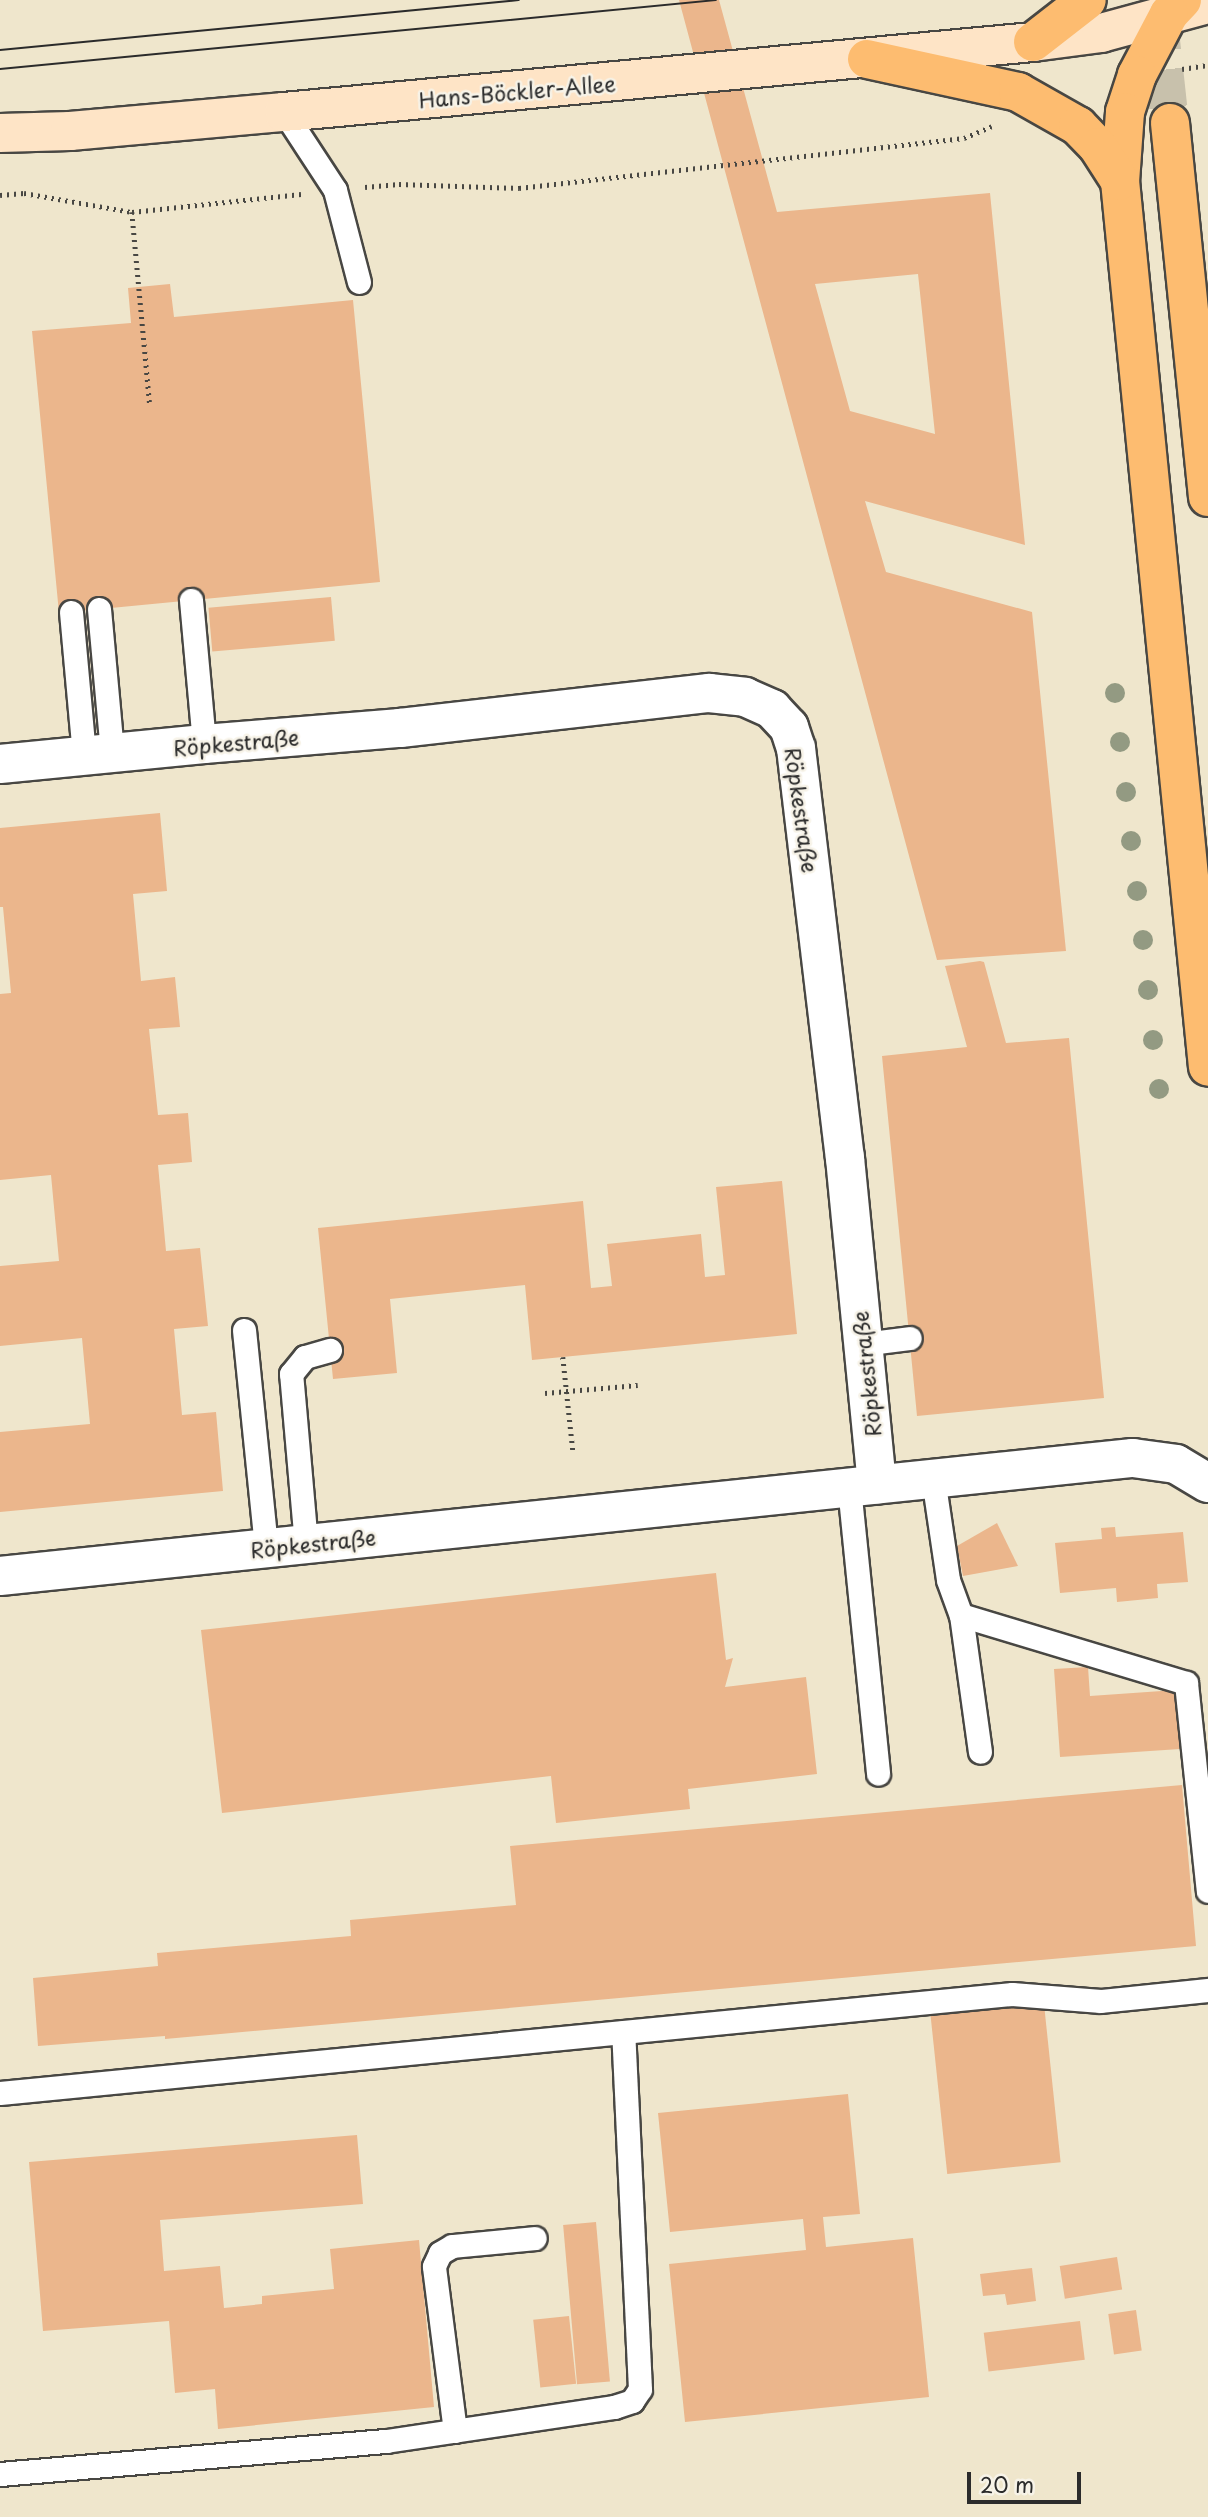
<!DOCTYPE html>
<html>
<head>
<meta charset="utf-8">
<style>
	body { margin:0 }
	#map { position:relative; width:1208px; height:2517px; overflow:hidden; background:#efe6cc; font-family:"Playpen Sans",sans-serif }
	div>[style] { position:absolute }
	.building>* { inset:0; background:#ebb68c; transform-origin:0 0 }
	.trunk-tunnel>* { height:38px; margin-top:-19px; transform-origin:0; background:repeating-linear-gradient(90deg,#c8c1ac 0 38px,transparent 0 57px) }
	.path>* { height:4.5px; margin-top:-2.25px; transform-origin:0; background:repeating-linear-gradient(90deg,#484743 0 2px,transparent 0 7px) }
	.roads { filter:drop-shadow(2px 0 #484743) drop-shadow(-2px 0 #484743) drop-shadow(0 2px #484743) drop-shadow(0 -2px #484743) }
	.service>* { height:23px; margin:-11.5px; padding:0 11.5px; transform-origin:11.5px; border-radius:11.5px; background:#fff }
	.minor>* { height:38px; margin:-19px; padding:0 19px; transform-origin:19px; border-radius:19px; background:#fff }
	.secondary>* { height:38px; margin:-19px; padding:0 19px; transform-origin:19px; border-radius:19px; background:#fee4c6 }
	.trunk>* { height:38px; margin:-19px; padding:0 19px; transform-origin:19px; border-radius:19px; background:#fdbc70 }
	.tram>* { height:2px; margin:-1px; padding:0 1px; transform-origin:1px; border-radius:1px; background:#2b2b2b }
	.trees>* { width:20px; height:20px; margin:-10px; border-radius:50%; background:#939a82 }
	span { translate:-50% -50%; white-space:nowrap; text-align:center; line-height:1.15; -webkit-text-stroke:5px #f7f3e8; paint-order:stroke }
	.street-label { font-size:21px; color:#2b2b2b }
	.scale { position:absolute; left:967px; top:2472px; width:114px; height:32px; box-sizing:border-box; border:4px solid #2b2b2b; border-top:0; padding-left:9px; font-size:21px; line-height:24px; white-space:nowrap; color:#2b2b2b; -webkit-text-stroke:5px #f7f3e8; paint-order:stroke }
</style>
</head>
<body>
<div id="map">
	<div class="building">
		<div style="clip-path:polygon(evenodd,679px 0,719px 0,777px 212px,990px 193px,1025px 545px,865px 501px,886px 572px,1032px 612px,1066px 951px,937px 960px,679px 0,918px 274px,935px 434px,850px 411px,815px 284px,918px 274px)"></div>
		<div style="clip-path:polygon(170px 284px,174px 317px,353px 300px,380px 582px,59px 613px,32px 331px,131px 323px,128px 288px)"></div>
		<div style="left:331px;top:597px;width:44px;height:123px;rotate:85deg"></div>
		<div style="clip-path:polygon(160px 813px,167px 891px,133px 894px,141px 981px,175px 977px,180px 1027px,149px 1029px,158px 1115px,188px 1113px,192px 1162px,158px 1165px,166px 1251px,200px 1248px,208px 1326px,174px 1329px,182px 1415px,216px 1412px,223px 1491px,0 1512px,0 1432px,90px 1424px,82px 1338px,0 1346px,0 1266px,59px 1261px,51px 1175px,0 1180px,0 994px,11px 993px,3px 907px,0 907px,0 828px)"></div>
		<div style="clip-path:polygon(980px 961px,984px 962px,1006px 1043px,1069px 1038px,1104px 1398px,917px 1416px,882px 1056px,967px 1047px,945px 966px)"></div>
		<div style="clip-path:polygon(782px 1181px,797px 1334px,532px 1360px,525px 1285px,390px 1299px,397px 1373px,333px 1379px,318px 1228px,583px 1201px,591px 1288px,612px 1286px,607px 1244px,701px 1234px,705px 1277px,725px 1275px,716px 1187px)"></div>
		<div style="clip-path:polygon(997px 1523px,1018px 1566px,963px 1576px,957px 1546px)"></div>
		<div style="clip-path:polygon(1115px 1527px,1116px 1537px,1183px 1532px,1188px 1582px,1157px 1584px,1158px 1598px,1117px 1602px,1116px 1588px,1060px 1593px,1055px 1543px,1102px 1539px,1101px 1528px)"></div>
		<div style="clip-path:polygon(716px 1573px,726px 1660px,733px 1658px,725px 1687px,806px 1677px,817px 1774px,688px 1789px,690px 1809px,556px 1823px,551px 1776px,222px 1813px,201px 1630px)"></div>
		<div style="clip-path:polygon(1088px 1667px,1090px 1696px,1176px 1690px,1180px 1749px,1060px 1757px,1054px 1669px)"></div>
		<div style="clip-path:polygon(1182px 1785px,1196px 1946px,165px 2039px,165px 2036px,38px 2046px,33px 1978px,158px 1966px,157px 1953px,351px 1936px,350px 1920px,516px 1905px,510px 1846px)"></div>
		<div style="left:1044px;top:2004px;width:159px;height:114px;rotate:84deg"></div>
		<div style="clip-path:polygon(848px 2094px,860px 2214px,823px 2217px,826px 2247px,913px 2238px,929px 2397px,685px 2422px,669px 2264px,806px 2250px,803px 2219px,670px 2232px,658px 2113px)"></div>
		<div style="clip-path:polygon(357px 2135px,363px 2204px,160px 2220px,164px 2271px,220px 2266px,224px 2308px,262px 2304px,262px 2296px,334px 2289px,330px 2249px,419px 2240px,434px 2407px,218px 2429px,215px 2389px,175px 2393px,169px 2321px,43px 2331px,29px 2162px)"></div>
		<div style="left:596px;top:2222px;width:160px;height:33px;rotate:85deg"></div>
		<div style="left:1117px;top:2257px;width:33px;height:58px;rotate:81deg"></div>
		<div style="clip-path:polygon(1032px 2268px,1036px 2301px,1007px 2305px,1005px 2294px,983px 2296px,980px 2274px)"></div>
		<div style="left:1136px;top:2310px;width:41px;height:28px;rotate:82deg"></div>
		<div style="left:569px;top:2316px;width:68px;height:36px;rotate:84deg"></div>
		<div style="left:1080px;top:2321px;width:39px;height:97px;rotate:83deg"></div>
	</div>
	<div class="trunk-tunnel">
		<div style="left:1158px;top:13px;width:111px;rotate:83.8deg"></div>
	</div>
	<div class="path">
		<div style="left:1182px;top:69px;width:26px;rotate:-9deg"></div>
		<div style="left:365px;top:187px;width:34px;rotate:-5deg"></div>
		<div style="left:399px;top:184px;width:120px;rotate:1.9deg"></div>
		<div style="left:519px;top:188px;width:448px;rotate:-6.4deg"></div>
		<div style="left:964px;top:138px;width:30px;rotate:-23deg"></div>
		<div style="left:0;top:195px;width:24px;rotate:-5deg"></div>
		<div style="left:24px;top:193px;width:110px;rotate:10deg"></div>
		<div style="left:132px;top:212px;width:170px;rotate:-6.1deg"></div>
		<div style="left:132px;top:212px;width:195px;rotate:84.7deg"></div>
		<div style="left:563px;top:1357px;width:95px;rotate:83.9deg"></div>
		<div style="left:545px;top:1393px;width:93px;rotate:-4.9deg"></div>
	</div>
	<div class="roads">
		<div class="service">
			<div style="left:284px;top:112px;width:93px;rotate:56.8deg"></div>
			<div style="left:335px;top:190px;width:95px;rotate:75.4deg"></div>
			<div style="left:191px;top:600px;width:145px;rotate:84.8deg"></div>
			<div style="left:99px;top:609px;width:145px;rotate:84.8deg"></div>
			<div style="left:71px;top:612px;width:145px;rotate:84.8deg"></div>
			<div style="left:244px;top:1330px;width:219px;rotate:84.2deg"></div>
			<div style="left:863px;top:1344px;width:47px;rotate:-7.3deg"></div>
			<div style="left:933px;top:1478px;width:103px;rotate:81.6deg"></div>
			<div style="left:948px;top:1580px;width:37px;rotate:70deg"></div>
			<div style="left:961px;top:1615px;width:138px;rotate:82.1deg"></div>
			<div style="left:849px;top:1487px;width:288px;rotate:84.2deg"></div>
			<div style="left:306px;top:1544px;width:171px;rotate:-95deg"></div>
			<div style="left:291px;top:1374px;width:22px;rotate:-51deg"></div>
			<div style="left:305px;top:1357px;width:26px;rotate:-16deg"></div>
			<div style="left:961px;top:1615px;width:235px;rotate:16.8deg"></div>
			<div style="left:1186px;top:1683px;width:209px;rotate:84deg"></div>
			<div style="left:0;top:2093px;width:1017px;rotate:-5.59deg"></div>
			<div style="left:1012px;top:1994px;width:89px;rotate:4.5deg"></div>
			<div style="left:1101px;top:2001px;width:108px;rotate:-5.9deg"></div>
			<div style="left:455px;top:2431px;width:166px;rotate:-97.3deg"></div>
			<div style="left:434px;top:2266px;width:14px;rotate:-65deg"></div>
			<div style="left:440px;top:2253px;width:14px;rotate:-30deg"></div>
			<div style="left:452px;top:2246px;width:83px;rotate:-5.5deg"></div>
			<div style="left:0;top:2474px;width:387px;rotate:-4.9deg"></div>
			<div style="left:386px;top:2441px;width:231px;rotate:-8.5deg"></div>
			<div style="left:614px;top:2407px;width:19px;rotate:-18deg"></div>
			<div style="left:632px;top:2401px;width:14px;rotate:-56deg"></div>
			<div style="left:640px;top:2389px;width:357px;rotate:-92.7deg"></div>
		</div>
		<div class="minor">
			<div style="left:0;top:764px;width:205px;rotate:-5.6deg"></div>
			<div style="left:204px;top:744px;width:197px;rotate:-4.7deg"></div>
			<div style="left:400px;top:728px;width:311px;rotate:-6.5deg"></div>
			<div style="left:709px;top:693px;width:36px;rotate:6deg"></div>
			<div style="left:745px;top:697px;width:30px;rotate:24deg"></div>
			<div style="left:772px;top:709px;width:25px;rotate:47deg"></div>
			<div style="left:789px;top:727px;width:22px;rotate:72deg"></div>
			<div style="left:796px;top:748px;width:413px;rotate:83.2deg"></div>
			<div style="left:845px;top:1158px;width:328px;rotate:84.4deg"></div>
			<div style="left:0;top:1576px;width:1139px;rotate:-5.95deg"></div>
			<div style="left:1133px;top:1458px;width:43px;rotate:7.9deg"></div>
			<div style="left:1176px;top:1464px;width:37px;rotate:31deg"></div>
		</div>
		<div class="secondary">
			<div style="left:0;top:133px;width:70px;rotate:-1.6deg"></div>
			<div style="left:70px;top:131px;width:215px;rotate:-5.1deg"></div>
			<div style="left:284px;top:112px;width:752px;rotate:-5.34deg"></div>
			<div style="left:1033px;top:42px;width:69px;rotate:-7.5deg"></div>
			<div style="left:1101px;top:33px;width:111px;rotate:-15.2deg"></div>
		</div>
		<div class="trunk">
			<div style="left:1182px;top:0;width:19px;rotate:133deg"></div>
			<div style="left:1169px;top:14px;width:69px;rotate:117.7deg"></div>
			<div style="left:1137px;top:75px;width:39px;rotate:108deg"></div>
			<div style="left:1125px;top:112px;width:69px;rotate:94.1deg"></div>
			<div style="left:1120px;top:181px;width:890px;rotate:84.33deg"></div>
			<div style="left:1033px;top:42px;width:68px;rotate:-37.9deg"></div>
			<div style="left:867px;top:59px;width:155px;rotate:12.3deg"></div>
			<div style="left:1018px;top:92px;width:69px;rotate:29.5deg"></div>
			<div style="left:1078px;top:126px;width:29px;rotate:46deg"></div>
			<div style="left:1098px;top:147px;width:40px;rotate:57.1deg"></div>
			<div style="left:1170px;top:123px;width:376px;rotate:84.2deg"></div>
		</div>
	</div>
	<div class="tram">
		<div style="left:0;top:50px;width:521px;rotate:-5.5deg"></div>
		<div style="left:0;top:69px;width:719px;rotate:-5.5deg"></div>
	</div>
	<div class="trees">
		<div style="left:1115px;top:693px"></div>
		<div style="left:1120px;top:742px"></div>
		<div style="left:1126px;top:792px"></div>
		<div style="left:1131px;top:841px"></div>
		<div style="left:1137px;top:891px"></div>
		<div style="left:1143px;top:940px"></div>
		<div style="left:1148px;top:990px"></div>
		<div style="left:1153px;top:1040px"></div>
		<div style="left:1159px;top:1089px"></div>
	</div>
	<div class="street-label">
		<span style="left:517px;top:91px;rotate:-5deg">Hans-Böckler-Allee</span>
		<span style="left:236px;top:742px;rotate:-5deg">Röpkestraße</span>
		<span style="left:802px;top:810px;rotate:82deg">Röpkestraße</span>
		<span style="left:866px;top:1374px;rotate:-96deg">Röpkestraße</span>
		<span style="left:313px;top:1543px;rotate:-6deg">Röpkestraße</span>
	</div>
	<div class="scale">20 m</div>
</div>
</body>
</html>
